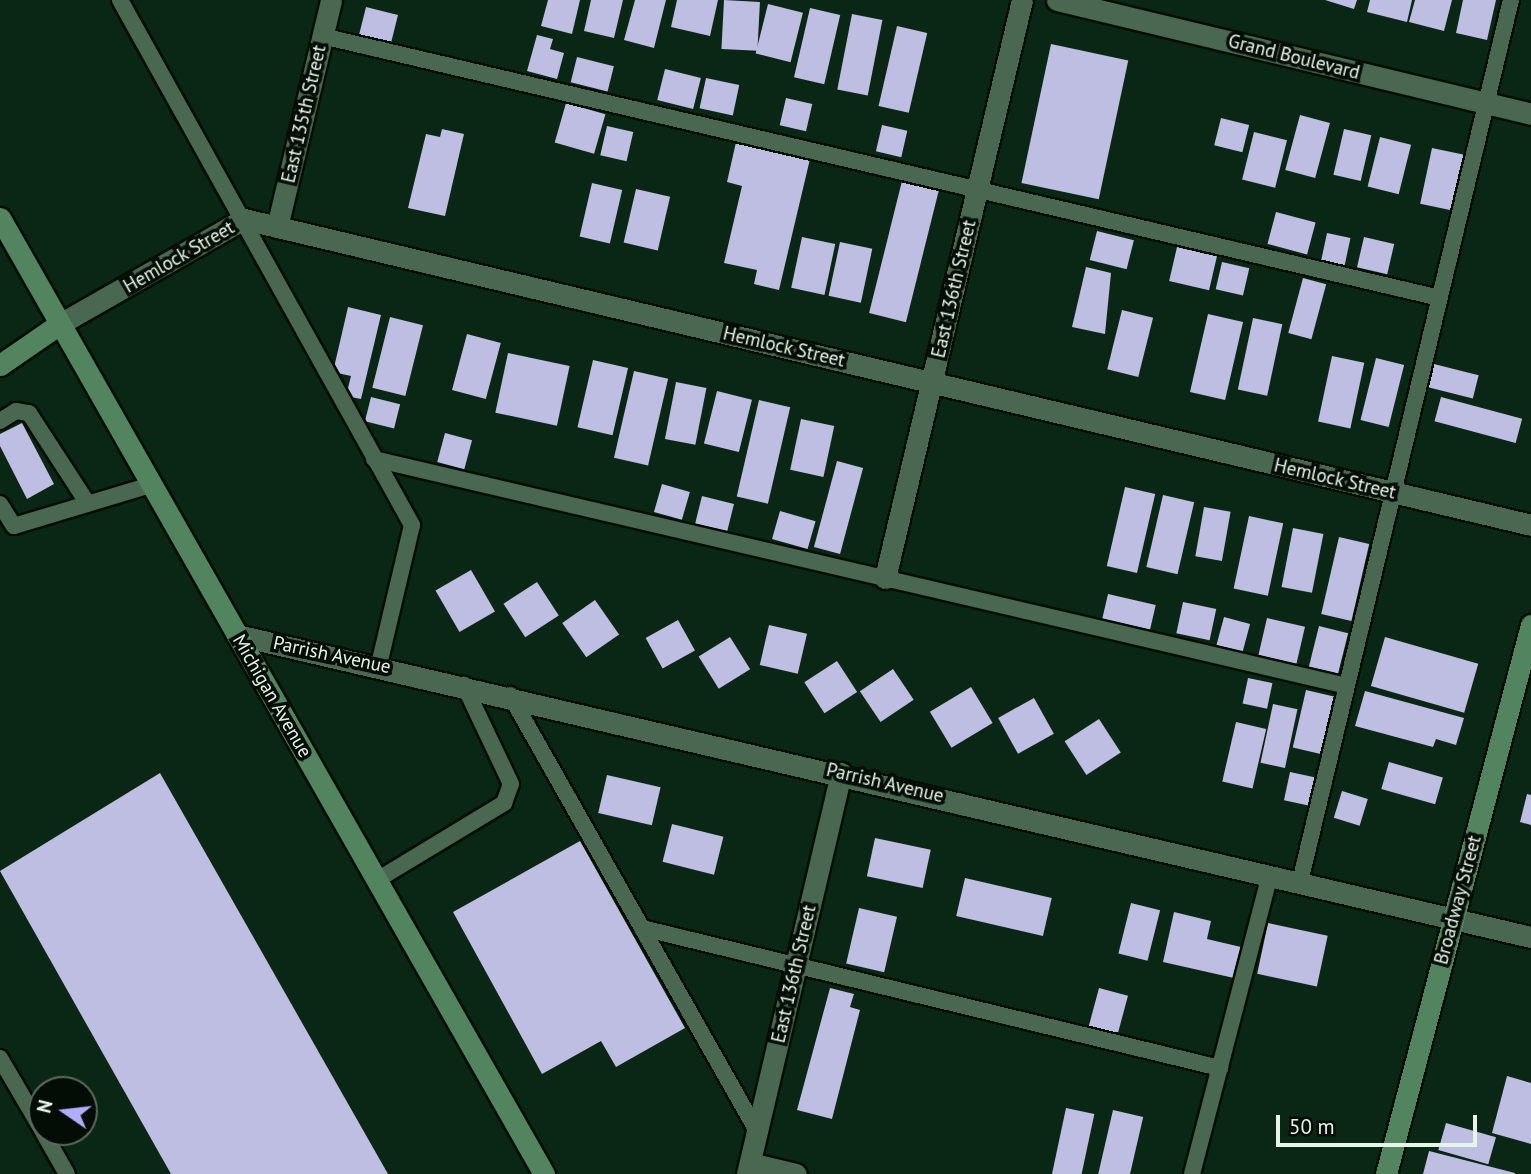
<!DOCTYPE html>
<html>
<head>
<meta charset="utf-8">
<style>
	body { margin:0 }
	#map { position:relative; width:1531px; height:1174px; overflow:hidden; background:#0a2614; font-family:"PT Sans",sans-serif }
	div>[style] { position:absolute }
	.building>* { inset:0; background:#bdbee1; transform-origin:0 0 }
	.roads { filter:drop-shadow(2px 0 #000f02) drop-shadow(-2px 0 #000f02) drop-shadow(0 2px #000f02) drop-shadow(0 -2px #000f02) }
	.lane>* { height:16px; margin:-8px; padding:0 8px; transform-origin:8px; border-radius:8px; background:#4a6751 }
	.street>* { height:21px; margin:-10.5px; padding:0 10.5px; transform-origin:10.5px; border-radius:10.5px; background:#4a6751 }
	.secondary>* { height:21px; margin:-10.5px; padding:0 10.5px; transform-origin:10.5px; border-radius:10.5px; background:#528460 }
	span { translate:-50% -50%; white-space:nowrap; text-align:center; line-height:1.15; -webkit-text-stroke:7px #030d05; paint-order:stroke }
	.street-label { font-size:19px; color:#e5f6e9 }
	.north { position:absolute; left:28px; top:1076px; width:70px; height:70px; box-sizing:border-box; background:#030d05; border:2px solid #5d6a60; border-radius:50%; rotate:284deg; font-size:19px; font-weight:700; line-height:28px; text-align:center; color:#e5f6e9 }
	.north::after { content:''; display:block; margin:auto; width:24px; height:32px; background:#afaefa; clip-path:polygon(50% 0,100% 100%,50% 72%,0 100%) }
	.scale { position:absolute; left:1276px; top:1115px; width:201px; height:32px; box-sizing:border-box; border:4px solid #e5f6e9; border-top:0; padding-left:9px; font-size:21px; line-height:24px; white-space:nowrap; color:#e5f6e9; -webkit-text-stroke:5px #030d05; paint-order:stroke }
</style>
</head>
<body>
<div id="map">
	<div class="building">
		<div style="clip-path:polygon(548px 0,580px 0,572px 34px,541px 26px)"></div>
		<div style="clip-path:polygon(591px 0,623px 0,614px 38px,584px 31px)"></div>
		<div style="clip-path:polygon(635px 0,666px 0,654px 48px,624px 40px)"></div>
		<div style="clip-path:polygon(677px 0,718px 0,710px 36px,671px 27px)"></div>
		<div style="left:724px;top:0;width:36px;height:49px;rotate:3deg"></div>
		<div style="clip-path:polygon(1325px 0,1357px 0,1354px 9px)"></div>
		<div style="clip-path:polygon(1370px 0,1412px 0,1407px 22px,1367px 12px)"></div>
		<div style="clip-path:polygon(1415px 0,1452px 0,1444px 31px,1409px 22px)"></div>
		<div style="clip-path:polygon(1463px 0,1496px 0,1487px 40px,1456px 33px)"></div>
		<div style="left:768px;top:4px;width:36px;height:51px;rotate:14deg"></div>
		<div style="left:366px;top:7px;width:33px;height:29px;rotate:14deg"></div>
		<div style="left:810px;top:8px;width:31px;height:71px;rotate:13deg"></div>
		<div style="left:852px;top:14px;width:31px;height:77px;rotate:11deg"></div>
		<div style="left:897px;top:26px;width:31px;height:82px;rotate:13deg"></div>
		<div style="clip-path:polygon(537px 35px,553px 39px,550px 49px,564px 53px,557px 79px,527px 71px)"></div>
		<div style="left:1051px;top:44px;width:79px;height:142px;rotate:12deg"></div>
		<div style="left:577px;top:57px;width:38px;height:26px;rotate:14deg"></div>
		<div style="left:665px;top:69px;width:37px;height:32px;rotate:14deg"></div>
		<div style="left:706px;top:78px;width:34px;height:31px;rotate:12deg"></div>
		<div style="left:786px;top:98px;width:27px;height:28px;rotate:13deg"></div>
		<div style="left:566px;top:103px;width:41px;height:41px;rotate:16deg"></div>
		<div style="left:1300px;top:115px;width:31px;height:57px;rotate:15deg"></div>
		<div style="left:1221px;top:118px;width:29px;height:28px;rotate:14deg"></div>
		<div style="left:882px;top:125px;width:26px;height:27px;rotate:13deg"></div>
		<div style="left:607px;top:126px;width:27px;height:30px;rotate:13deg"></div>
		<div style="clip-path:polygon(442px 129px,464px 134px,445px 216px,408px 208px,426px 134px,440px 137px)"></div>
		<div style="left:1344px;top:129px;width:28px;height:47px;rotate:13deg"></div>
		<div style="left:1254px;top:132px;width:34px;height:49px;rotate:14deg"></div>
		<div style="left:1380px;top:137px;width:32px;height:51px;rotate:14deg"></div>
		<div style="clip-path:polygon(736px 142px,810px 159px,779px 290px,754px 284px,757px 270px,724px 263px,742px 186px,727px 182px)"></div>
		<div style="left:1432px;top:148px;width:33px;height:57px;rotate:12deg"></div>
		<div style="left:902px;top:181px;width:38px;height:136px;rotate:14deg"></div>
		<div style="left:592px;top:183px;width:31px;height:55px;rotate:13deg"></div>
		<div style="left:636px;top:189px;width:35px;height:55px;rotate:13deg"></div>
		<div style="left:1276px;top:212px;width:41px;height:33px;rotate:15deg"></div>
		<div style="left:1097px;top:231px;width:38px;height:30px;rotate:14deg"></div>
		<div style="left:1327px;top:233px;width:24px;height:29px;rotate:12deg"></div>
		<div style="left:802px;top:237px;width:34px;height:52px;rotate:12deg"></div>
		<div style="left:1364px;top:237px;width:31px;height:31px;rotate:13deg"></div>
		<div style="left:840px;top:242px;width:33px;height:55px;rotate:12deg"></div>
		<div style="left:1177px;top:247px;width:41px;height:35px;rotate:13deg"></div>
		<div style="left:1222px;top:262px;width:28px;height:28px;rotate:13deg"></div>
		<div style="clip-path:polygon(1086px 267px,1111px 273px,1105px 334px,1072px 327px)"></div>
		<div style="left:1303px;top:278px;width:24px;height:57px;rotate:15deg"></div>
		<div style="clip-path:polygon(348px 307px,381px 315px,361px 399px,346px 396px,351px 376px,333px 372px)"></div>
		<div style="left:1122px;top:310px;width:32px;height:61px;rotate:14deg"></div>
		<div style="left:1208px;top:314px;width:36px;height:80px;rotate:13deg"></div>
		<div style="left:390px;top:317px;width:34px;height:73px;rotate:14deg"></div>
		<div style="left:1253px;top:318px;width:30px;height:73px;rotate:12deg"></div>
		<div style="left:467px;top:334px;width:35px;height:58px;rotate:15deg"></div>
		<div style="left:508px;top:353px;width:63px;height:61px;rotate:12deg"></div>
		<div style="left:1332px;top:356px;width:33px;height:67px;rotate:12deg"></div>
		<div style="left:1376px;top:358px;width:29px;height:64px;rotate:14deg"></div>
		<div style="left:593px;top:360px;width:36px;height:69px;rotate:13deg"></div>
		<div style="left:1434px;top:364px;width:46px;height:24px;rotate:14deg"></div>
		<div style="left:634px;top:371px;width:35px;height:89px;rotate:13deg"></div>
		<div style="left:676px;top:382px;width:31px;height:58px;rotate:11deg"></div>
		<div style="left:717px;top:391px;width:36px;height:54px;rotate:14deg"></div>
		<div style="left:371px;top:397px;width:30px;height:25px;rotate:14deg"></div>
		<div style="left:1441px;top:397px;width:84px;height:25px;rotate:15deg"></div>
		<div style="left:759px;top:400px;width:32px;height:99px;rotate:13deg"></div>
		<div style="left:801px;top:419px;width:34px;height:52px;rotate:12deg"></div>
		<div style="clip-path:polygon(22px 423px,54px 484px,27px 499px,0 446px,0 434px)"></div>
		<div style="left:445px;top:433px;width:28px;height:30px;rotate:15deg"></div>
		<div style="left:837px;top:461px;width:27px;height:89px;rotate:15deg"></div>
		<div style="left:662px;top:484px;width:29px;height:29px;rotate:16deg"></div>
		<div style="left:1125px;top:487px;width:31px;height:81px;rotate:13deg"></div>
		<div style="left:1163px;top:495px;width:32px;height:74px;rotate:13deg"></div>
		<div style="left:702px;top:496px;width:33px;height:29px;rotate:14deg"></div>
		<div style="left:1204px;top:507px;width:27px;height:50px;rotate:10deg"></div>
		<div style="left:780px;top:511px;width:37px;height:29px;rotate:16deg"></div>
		<div style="left:1249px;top:516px;width:35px;height:74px;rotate:12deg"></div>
		<div style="left:1293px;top:528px;width:31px;height:60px;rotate:11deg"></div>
		<div style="left:1339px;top:537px;width:31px;height:79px;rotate:13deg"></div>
		<div style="left:471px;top:570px;width:48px;height:41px;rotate:60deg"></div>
		<div style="left:537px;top:582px;width:40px;height:40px;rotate:57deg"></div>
		<div style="left:1108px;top:594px;width:49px;height:27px;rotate:13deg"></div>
		<div style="left:595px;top:600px;width:42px;height:40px;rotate:55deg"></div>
		<div style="left:1183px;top:602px;width:34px;height:32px;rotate:12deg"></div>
		<div style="left:1224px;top:617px;width:27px;height:29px;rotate:15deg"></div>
		<div style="left:1267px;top:618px;width:39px;height:39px;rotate:13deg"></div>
		<div style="left:678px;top:620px;width:35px;height:37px;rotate:61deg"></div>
		<div style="left:769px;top:625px;width:39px;height:41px;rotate:13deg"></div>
		<div style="left:1319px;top:626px;width:30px;height:46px;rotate:14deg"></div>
		<div style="left:730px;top:637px;width:38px;height:37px;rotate:58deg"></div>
		<div style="left:1385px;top:637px;width:97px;height:51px;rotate:16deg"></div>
		<div style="left:837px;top:661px;width:37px;height:39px;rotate:57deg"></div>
		<div style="left:893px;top:669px;width:37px;height:40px;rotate:56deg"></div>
		<div style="left:1248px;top:678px;width:25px;height:26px;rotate:12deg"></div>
		<div style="left:971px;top:687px;width:42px;height:48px;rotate:59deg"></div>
		<div style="left:1306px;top:690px;width:32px;height:59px;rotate:13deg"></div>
		<div style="clip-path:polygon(1365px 691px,1464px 718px,1456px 745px,1436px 739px,1433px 747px,1355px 726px)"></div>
		<div style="left:1034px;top:698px;width:41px;height:41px;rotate:61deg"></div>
		<div style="left:1273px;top:704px;width:25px;height:60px;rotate:12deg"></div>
		<div style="left:1099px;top:719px;width:40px;height:41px;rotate:57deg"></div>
		<div style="left:1236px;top:722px;width:31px;height:61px;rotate:13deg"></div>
		<div style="left:1389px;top:762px;width:56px;height:28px;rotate:16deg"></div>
		<div style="left:1290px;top:772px;width:25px;height:29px;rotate:12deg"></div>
		<div style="clip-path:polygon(160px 773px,388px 1174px,171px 1174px,0 871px)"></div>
		<div style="left:607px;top:775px;width:55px;height:39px;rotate:13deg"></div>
		<div style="left:1342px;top:791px;width:27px;height:28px;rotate:17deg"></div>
		<div style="clip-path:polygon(1527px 794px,1531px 795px,1531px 825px,1520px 822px)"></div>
		<div style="left:672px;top:824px;width:53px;height:39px;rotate:14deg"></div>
		<div style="left:875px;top:838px;width:57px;height:39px;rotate:12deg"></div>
		<div style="clip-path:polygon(580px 841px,685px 1028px,616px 1067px,601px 1041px,542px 1074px,453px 912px)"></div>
		<div style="left:965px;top:878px;width:89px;height:39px;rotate:13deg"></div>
		<div style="left:1131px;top:903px;width:30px;height:52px;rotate:14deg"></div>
		<div style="left:859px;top:908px;width:39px;height:57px;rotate:13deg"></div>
		<div style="clip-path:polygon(1174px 912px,1211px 921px,1207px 939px,1241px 947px,1234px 978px,1163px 962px)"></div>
		<div style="left:1268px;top:923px;width:61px;height:52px;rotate:12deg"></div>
		<div style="clip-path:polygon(830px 988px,854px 994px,850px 1007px,860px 1010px,832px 1119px,797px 1110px)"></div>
		<div style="left:1099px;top:988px;width:30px;height:42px;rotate:15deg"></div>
		<div style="clip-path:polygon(1507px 1076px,1531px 1083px,1531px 1144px,1492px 1133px)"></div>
		<div style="left:1066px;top:1108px;width:29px;height:68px;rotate:12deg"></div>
		<div style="left:1113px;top:1110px;width:31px;height:66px;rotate:13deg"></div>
		<div style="left:1446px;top:1123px;width:52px;height:28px;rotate:16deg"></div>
		<div style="clip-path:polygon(1429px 1151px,1515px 1173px,1515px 1174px,1423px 1174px)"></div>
	</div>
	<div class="roads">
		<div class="lane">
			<div style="left:120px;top:0;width:601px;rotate:60.92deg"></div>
			<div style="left:412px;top:525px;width:144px;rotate:103.3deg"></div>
			<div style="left:322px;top:36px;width:1148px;rotate:13.19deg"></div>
			<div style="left:0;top:421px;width:19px;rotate:-32deg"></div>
			<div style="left:16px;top:411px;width:13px;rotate:9deg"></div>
			<div style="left:29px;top:413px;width:108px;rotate:57deg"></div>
			<div style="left:374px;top:459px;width:999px;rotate:13.13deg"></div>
			<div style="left:0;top:504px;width:26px;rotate:58deg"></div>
			<div style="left:14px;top:526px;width:143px;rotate:-16.7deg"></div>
			<div style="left:510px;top:695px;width:501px;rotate:60.47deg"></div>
			<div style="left:377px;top:880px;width:149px;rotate:-31.2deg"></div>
			<div style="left:504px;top:803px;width:20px;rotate:-70deg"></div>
			<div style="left:511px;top:784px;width:110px;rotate:-115.4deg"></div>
			<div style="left:1300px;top:882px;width:907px;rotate:-76.55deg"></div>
			<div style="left:642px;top:928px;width:595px;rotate:13.62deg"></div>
			<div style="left:0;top:1058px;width:83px;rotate:59.7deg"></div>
			<div style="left:43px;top:1132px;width:48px;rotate:60.3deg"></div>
			<div style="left:1192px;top:1174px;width:309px;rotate:-75.4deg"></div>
		</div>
		<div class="street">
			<div style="left:1057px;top:0;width:488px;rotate:13.5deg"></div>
			<div style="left:277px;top:227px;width:233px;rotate:-76.6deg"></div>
			<div style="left:58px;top:325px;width:214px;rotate:-29.7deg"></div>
			<div style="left:244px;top:219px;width:1323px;rotate:13.37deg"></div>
			<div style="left:885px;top:578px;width:594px;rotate:-76.67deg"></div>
			<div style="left:237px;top:635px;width:1329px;rotate:13.14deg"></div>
			<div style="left:750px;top:1163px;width:47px;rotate:13.4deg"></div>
			<div style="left:747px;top:1174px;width:412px;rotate:-76.8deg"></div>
		</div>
		<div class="secondary">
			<div style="left:0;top:218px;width:1100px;rotate:60.36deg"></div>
			<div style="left:0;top:365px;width:70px;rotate:-34.6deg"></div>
			<div style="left:1386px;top:1174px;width:568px;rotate:-75.21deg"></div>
		</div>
	</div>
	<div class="street-label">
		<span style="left:1294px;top:57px;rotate:14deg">Grand Boulevard</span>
		<span style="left:304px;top:114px;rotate:-77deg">East 135th Street</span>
		<span style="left:179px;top:257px;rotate:-30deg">Hemlock Street</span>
		<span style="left:954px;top:289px;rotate:-77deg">East 136th Street</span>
		<span style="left:784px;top:347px;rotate:13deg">Hemlock Street</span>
		<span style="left:1335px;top:479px;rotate:13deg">Hemlock Street</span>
		<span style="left:332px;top:655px;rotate:12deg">Parrish Avenue</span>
		<span style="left:272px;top:696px;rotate:60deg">Michigan Avenue</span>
		<span style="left:885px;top:783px;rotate:13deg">Parrish Avenue</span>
		<span style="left:1458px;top:900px;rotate:-75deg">Broadway Street</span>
		<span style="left:794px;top:974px;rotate:-77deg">East 136th Street</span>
	</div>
	<div class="north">N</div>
	<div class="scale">50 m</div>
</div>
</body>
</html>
